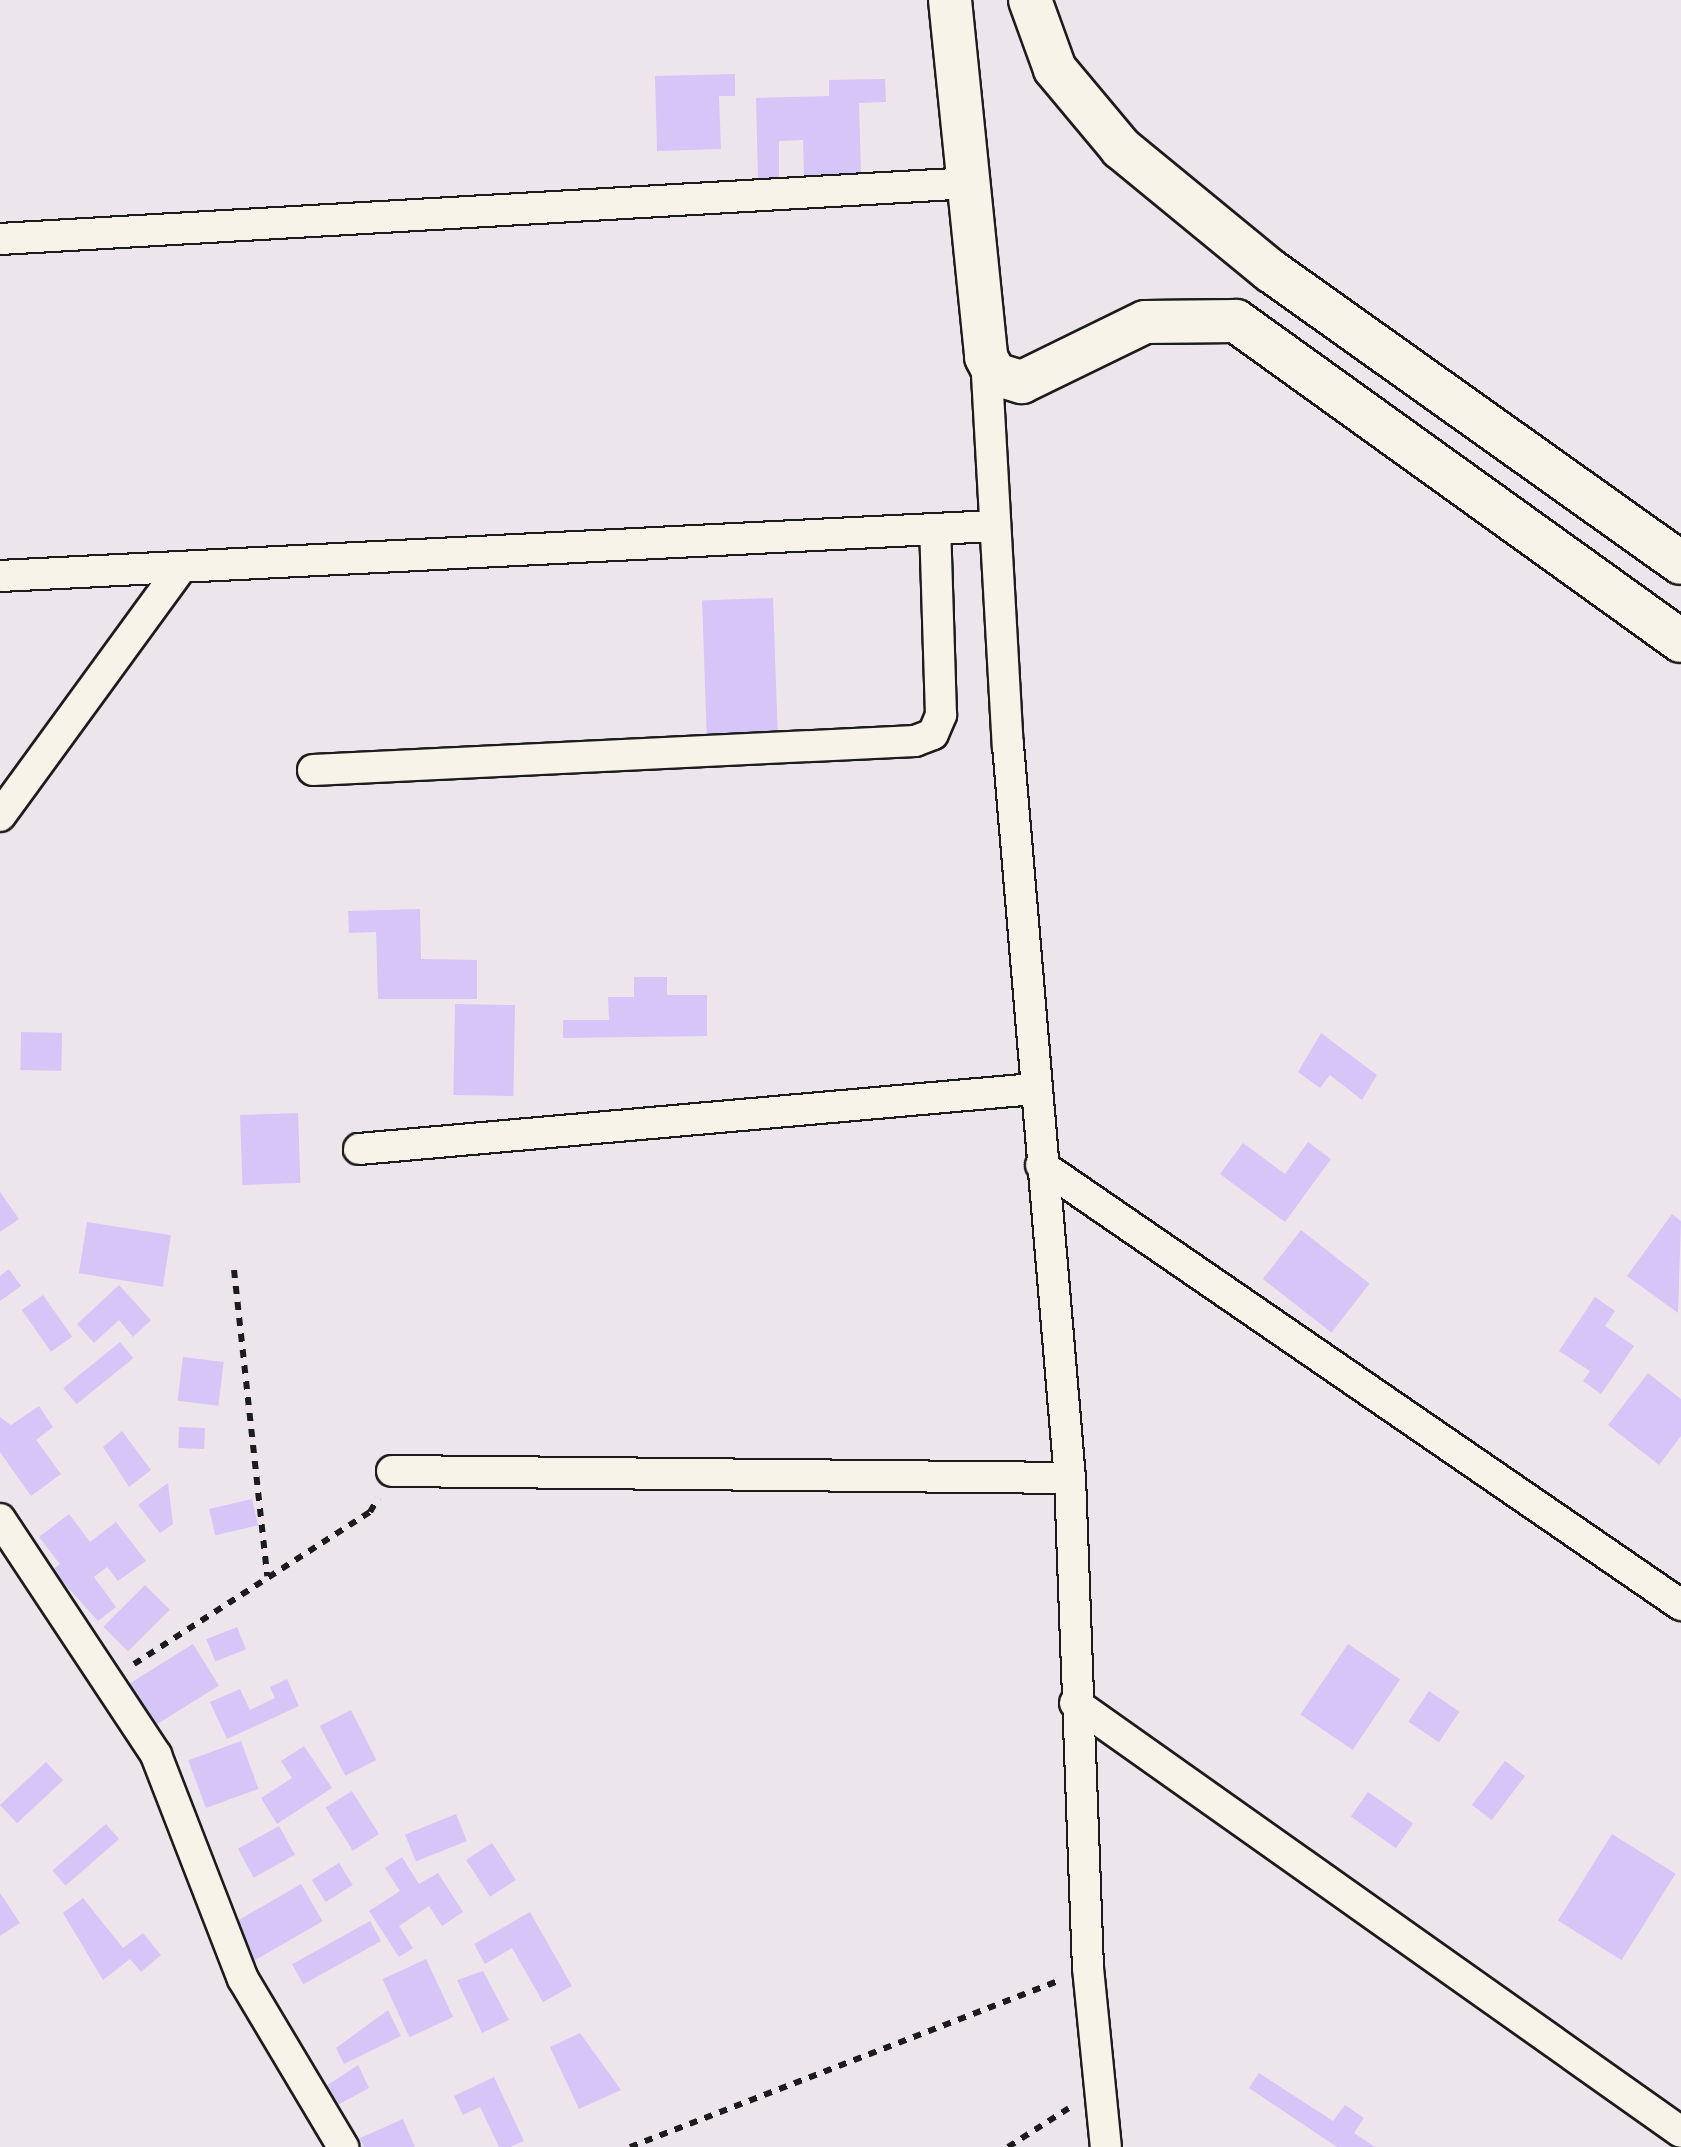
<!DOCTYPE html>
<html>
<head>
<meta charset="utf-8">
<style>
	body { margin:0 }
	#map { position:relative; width:1681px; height:2147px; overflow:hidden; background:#ede5ec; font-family:"Gochi Hand",sans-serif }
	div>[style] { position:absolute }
	.building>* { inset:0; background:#d6c5f7; transform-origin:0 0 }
	.path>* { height:6px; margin-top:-3px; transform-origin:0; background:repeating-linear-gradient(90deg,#1c1c1c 0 8px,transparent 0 16px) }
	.roads { filter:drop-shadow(2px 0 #1c1c1c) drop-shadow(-2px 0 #1c1c1c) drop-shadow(0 2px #1c1c1c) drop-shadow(0 -2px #1c1c1c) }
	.street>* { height:30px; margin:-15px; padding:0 15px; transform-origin:15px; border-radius:15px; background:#f7f3e8 }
	.secondary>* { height:42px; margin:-21px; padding:0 21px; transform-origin:21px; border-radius:21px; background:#f7f3e8 }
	span { translate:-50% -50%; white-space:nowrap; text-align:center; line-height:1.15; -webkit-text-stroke:8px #f7f3e8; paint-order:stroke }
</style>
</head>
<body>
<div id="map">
	<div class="building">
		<div style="clip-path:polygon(735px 74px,735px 96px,719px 96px,721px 149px,657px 151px,655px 76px)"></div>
		<div style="clip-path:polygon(885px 79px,886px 102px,859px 103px,861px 175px,804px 176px,803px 140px,779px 141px,779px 178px,758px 179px,756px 98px,829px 96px,829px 80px)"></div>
		<div style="left:773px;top:598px;width:140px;height:71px;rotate:88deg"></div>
		<div style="clip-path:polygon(420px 909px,421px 959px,477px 960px,477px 999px,378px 999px,376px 932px,349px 933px,348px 911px)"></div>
		<div style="clip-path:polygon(634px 977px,667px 977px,667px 995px,707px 995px,707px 1036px,563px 1038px,563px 1020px,609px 1020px,608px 997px,634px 997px)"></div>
		<div style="left:515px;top:1005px;width:91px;height:60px;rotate:91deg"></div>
		<div style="left:21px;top:1032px;width:41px;height:38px;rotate:1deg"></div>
		<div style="clip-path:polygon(1321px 1033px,1377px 1075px,1362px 1100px,1330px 1075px,1320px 1088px,1298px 1072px)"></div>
		<div style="left:298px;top:1113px;width:70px;height:58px;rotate:88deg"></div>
		<div style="clip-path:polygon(1308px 1142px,1331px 1159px,1285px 1222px,1220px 1174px,1243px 1143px,1285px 1174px)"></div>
		<div style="clip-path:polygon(0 1192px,19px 1219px,0 1232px)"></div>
		<div style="clip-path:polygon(1672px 1214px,1681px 1221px,1678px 1313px,1627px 1276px)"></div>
		<div style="left:87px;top:1222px;width:85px;height:52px;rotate:9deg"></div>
		<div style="left:1301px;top:1230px;width:87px;height:62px;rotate:38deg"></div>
		<div style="clip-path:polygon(9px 1269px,21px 1286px,0 1301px,0 1276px)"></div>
		<div style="clip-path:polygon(119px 1285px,151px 1320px,133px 1337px,119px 1320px,94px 1343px,77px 1324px)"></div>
		<div style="left:43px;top:1295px;width:51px;height:26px;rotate:55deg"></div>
		<div style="clip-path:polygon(1595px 1297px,1615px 1311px,1605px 1326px,1634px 1346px,1601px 1394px,1583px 1381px,1590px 1371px,1559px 1351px)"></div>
		<div style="left:120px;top:1342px;width:21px;height:73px;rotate:51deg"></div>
		<div style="left:183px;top:1357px;width:41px;height:44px;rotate:7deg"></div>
		<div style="clip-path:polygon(1648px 1373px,1681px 1399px,1681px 1436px,1659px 1465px,1608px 1425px)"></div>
		<div style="clip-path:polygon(39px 1406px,53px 1427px,36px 1440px,61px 1474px,31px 1496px,0 1452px,0 1417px,11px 1425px)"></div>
		<div style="left:179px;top:1427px;width:26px;height:21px;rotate:2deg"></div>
		<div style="clip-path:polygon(122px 1431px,151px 1470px,129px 1487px,103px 1447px)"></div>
		<div style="clip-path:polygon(168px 1483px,173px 1524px,160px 1533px,138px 1505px)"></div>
		<div style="left:252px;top:1499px;width:27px;height:44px;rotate:77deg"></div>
		<div style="clip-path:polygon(69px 1514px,90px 1542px,116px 1522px,146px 1561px,118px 1581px,107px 1567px,94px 1577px,116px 1607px,98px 1621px,52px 1570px,60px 1564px,39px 1537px)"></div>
		<div style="left:145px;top:1585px;width:35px;height:59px;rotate:45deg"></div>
		<div style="left:237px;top:1627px;width:24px;height:33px;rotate:68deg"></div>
		<div style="left:193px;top:1644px;width:49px;height:77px;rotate:58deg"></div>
		<div style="left:1348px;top:1644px;width:63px;height:85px;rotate:34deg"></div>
		<div style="clip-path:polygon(287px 1679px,299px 1706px,227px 1739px,210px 1702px,240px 1689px,250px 1710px,275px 1698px,270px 1687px)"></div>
		<div style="left:1429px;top:1691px;width:37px;height:37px;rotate:34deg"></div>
		<div style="left:351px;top:1710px;width:56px;height:35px;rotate:63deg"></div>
		<div style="left:241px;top:1741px;width:51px;height:56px;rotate:70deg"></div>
		<div style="clip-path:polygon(304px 1746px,332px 1788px,277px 1824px,261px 1798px,292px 1778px,281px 1761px)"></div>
		<div style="left:1505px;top:1761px;width:25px;height:55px;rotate:37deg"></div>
		<div style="left:46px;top:1762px;width:25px;height:63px;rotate:47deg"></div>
		<div style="left:352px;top:1791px;width:51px;height:31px;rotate:58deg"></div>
		<div style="left:1368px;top:1792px;width:55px;height:30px;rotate:35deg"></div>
		<div style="left:456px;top:1814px;width:29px;height:55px;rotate:68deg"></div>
		<div style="left:106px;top:1824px;width:20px;height:71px;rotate:49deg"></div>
		<div style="left:279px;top:1826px;width:33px;height:47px;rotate:61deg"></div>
		<div style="left:1612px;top:1834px;width:75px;height:102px;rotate:32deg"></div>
		<div style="left:492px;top:1843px;width:44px;height:31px;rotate:57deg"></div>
		<div style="clip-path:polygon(402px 1857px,419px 1884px,438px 1873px,463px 1912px,442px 1926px,429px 1906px,399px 1926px,413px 1948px,399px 1957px,369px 1911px,400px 1891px,385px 1868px)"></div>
		<div style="left:339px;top:1863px;width:26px;height:32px;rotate:58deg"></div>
		<div style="left:301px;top:1884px;width:43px;height:81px;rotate:60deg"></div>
		<div style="clip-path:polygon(0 1893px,20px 1923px,0 1936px)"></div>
		<div style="clip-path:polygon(83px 1898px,123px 1948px,143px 1933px,161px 1955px,141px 1972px,130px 1959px,103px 1980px,63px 1913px)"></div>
		<div style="clip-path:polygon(530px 1912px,572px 1986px,543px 2002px,512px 1948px,485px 1964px,474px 1944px)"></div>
		<div style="left:370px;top:1921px;width:23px;height:89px;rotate:61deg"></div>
		<div style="left:426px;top:1959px;width:64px;height:48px;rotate:65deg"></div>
		<div style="clip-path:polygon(483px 1971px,509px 2020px,482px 2033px,457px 1980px)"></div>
		<div style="clip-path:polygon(388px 2010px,401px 2036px,344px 2064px,336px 2048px)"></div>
		<div style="clip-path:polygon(580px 2033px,621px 2090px,579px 2109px,550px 2047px)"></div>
		<div style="clip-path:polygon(358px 2065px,369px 2088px,336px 2106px,323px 2088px)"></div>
		<div style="clip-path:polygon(1259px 2073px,1333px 2121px,1345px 2105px,1364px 2118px,1354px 2133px,1375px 2147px,1337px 2147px,1249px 2088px)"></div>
		<div style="clip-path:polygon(494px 2077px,524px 2141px,510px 2147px,499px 2147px,480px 2107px,463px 2115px,454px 2096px)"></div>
		<div style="clip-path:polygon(403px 2119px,415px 2147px,364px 2147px,360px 2138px)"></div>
	</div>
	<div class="path">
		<div style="left:234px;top:1270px;width:308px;rotate:83.8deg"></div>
		<div style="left:134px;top:1664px;width:281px;rotate:-32.8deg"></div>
		<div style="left:370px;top:1512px;width:16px;rotate:-60deg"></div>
		<div style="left:630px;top:2147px;width:458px;rotate:-21.2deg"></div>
		<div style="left:1008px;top:2147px;width:72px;rotate:-32.6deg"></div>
	</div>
	<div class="roads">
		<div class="street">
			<div style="left:0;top:239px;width:973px;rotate:-3.3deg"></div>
			<div style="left:986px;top:357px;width:389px;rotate:86.8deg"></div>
			<div style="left:1008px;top:745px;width:736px;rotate:85.17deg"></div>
			<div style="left:1070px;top:1478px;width:490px;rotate:87.9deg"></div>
			<div style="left:1088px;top:1968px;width:180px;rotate:84.3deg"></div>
			<div style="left:0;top:576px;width:994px;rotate:-2.88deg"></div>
			<div style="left:313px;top:770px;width:603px;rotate:-2.76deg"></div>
			<div style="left:915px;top:741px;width:19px;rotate:-21deg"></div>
			<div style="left:933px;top:734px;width:21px;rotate:-67deg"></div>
			<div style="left:941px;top:715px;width:186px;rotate:-91.8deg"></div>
			<div style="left:0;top:816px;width:301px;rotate:-53.9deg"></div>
			<div style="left:359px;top:1149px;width:678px;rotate:-5.08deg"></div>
			<div style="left:1041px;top:1165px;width:777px;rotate:34.51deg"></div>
			<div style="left:392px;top:1471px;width:678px;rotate:0.59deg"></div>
			<div style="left:0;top:1519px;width:283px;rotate:56.5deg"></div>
			<div style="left:156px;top:1755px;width:240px;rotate:68.8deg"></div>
			<div style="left:243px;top:1979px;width:196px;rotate:59.2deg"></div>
			<div style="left:1075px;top:1703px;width:742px;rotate:35.3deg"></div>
		</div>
		<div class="secondary">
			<div style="left:950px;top:0;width:359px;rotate:84.2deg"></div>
			<div style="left:986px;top:357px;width:19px;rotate:62deg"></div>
			<div style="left:995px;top:374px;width:28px;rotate:17deg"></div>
			<div style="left:1022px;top:382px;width:137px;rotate:-26deg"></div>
			<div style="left:1145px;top:322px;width:91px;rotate:-0.6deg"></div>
			<div style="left:1236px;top:321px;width:548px;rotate:35.72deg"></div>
			<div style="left:1030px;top:0;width:73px;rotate:70.1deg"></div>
			<div style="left:1055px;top:69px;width:103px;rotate:50.1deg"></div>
			<div style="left:1121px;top:148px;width:194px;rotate:39.4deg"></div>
			<div style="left:1271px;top:271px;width:503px;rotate:35.46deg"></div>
		</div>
	</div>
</div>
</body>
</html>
